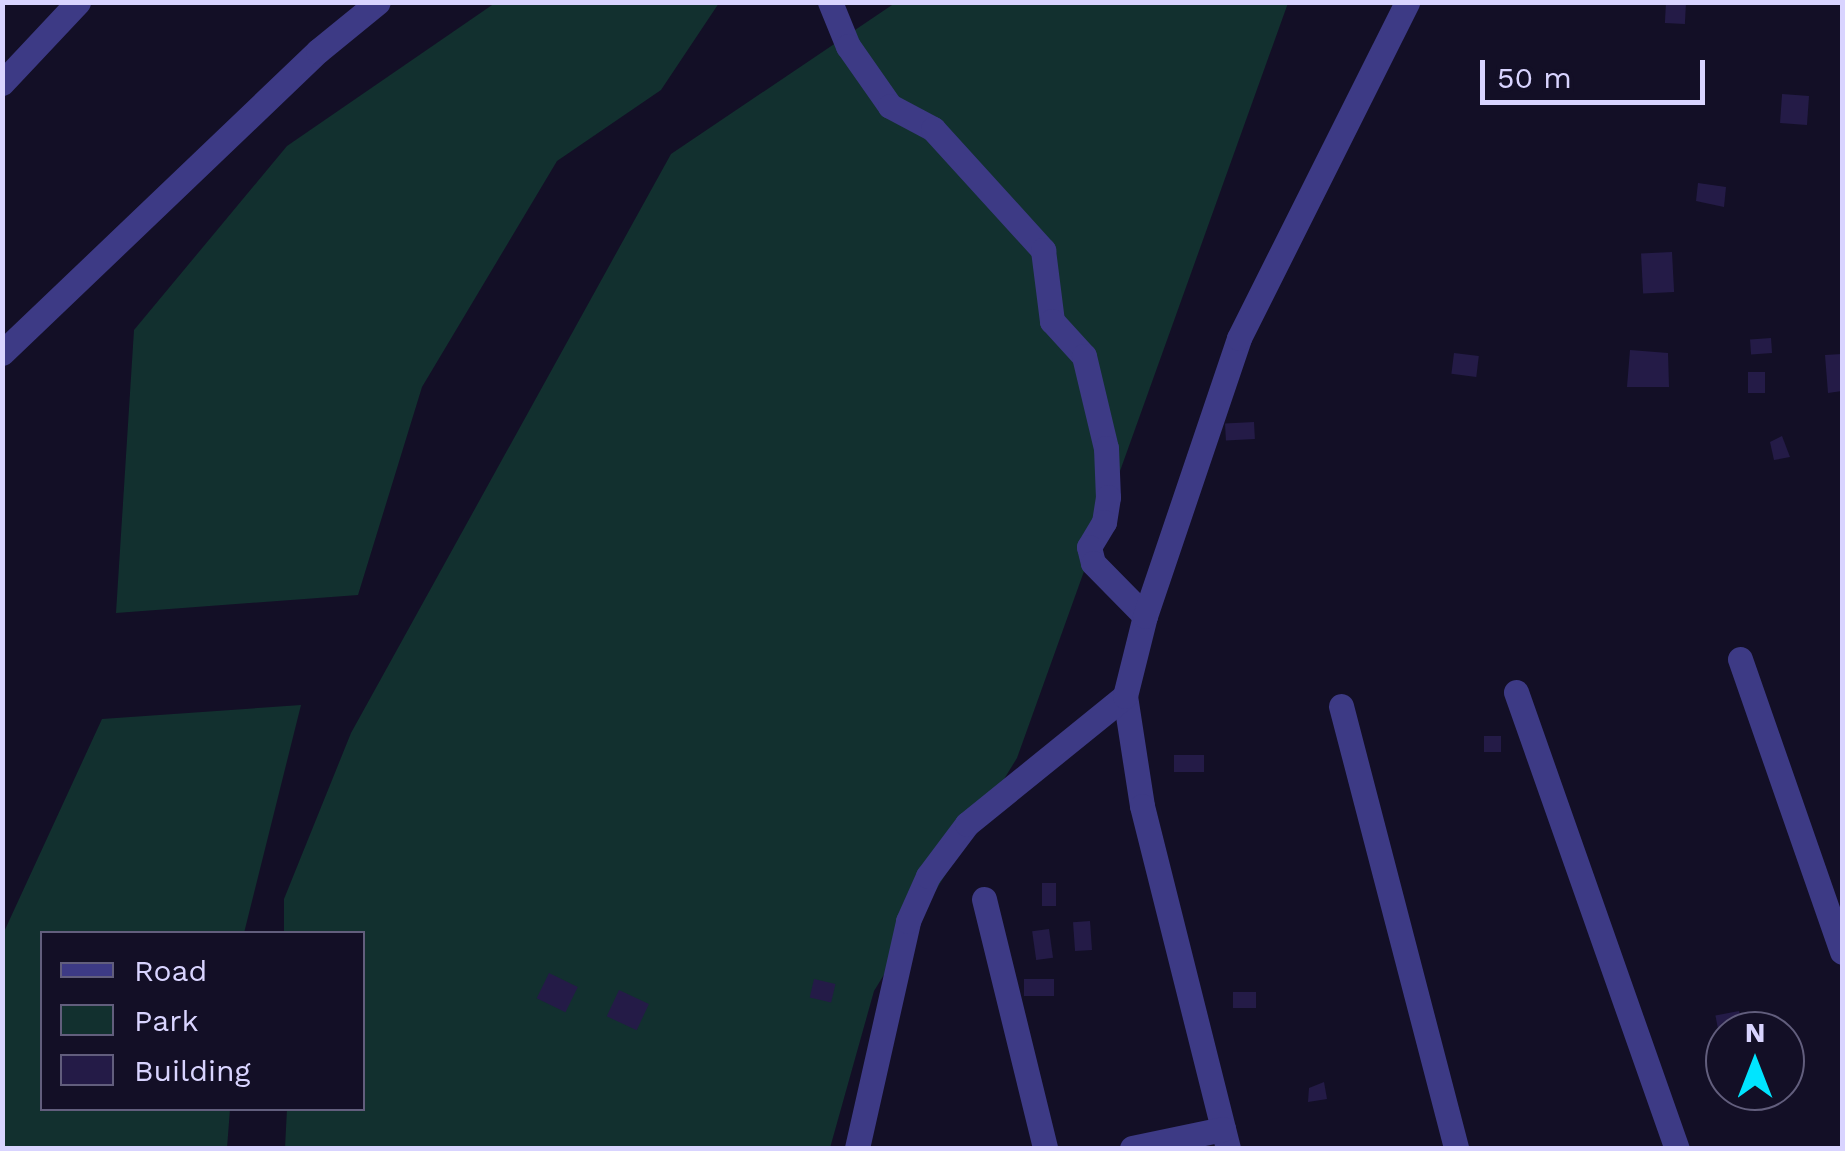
<!DOCTYPE html>
<html>
<head>
<meta charset="utf-8">
<style>
	body { margin:0 }
	#map { position:relative; width:1845px; height:1151px; overflow:hidden; background:#130f26; font-family:"Work Sans",sans-serif }
	div>[style] { position:absolute }
	.green>* { inset:0; background:#12302f }
	.building>* { inset:0; background:#241b47; transform-origin:0 0 }
	.minor>* { height:25px; margin:-12.5px; padding:0 12.5px; transform-origin:12.5px; border-radius:12.5px; background:#3d3a85 }
	span { translate:-50% -50%; white-space:nowrap; text-align:center; line-height:1.15; -webkit-text-stroke:10px #130f26; paint-order:stroke }
	.frame { position:absolute; inset:0; border:5px solid #d9d4ff; pointer-events:none }
	.legend { position:absolute; left:40px; top:931px; width:325px; height:180px; box-sizing:border-box; background:#130f26; border:2px solid #625e7d; margin:0; padding:12px 18px; list-style:none; font-size:30px; color:#d9d4ff }
	.legend li { display:flex; align-items:center; gap:20px; height:50px }
	.legend b { width:50px; border:2px solid #625e7d }
	.north { position:absolute; left:1705px; top:1011px; width:100px; height:100px; box-sizing:border-box; background:#130f26; border:2px solid #625e7d; border-radius:50%; rotate:0deg; font-size:28px; font-weight:700; line-height:40px; text-align:center; color:#d9d4ff }
	.north::after { content:''; display:block; margin:auto; width:35px; height:45px; background:#00e5ff; clip-path:polygon(50% 0,100% 100%,50% 72%,0 100%) }
	.scale { position:absolute; left:1480px; top:60px; width:225px; height:45px; box-sizing:border-box; border:5px solid #d9d4ff; border-top:0; padding-left:12px; font-size:30px; line-height:35px; white-space:nowrap; color:#d9d4ff; -webkit-text-stroke:8px #130f26; paint-order:stroke }
</style>
</head>
<body>
<div id="map">
	<div class="green">
		<div style="clip-path:polygon(495px 3px,719px 3px,661px 90px,557px 161px,422px 387px,358px 595px,116px 613px,134px 330px,287px 146px)"></div>
		<div style="clip-path:polygon(895px 3px,1288px 3px,1017px 758px,874px 991px,830px 1148px,285px 1148px,287px 1109px,362px 1108px,362px 934px,284px 933px,284px 899px,351px 733px,671px 154px)"></div>
		<div style="clip-path:polygon(301px 705px,244px 933px,42px 934px,42px 1108px,230px 1109px,227px 1148px,3px 1148px,3px 934px,102px 719px)"></div>
	</div>
	<div class="building">
		<div style="left:1666px;top:2px;width:20px;height:21px;rotate:3deg"></div>
		<div style="left:1809px;top:96px;width:29px;height:27px;rotate:94deg"></div>
		<div style="clip-path:polygon(1698px 183px,1726px 187px,1724px 207px,1696px 201px)"></div>
		<div style="left:1672px;top:252px;width:40px;height:31px;rotate:87deg"></div>
		<div style="left:1771px;top:338px;width:15px;height:21px;rotate:86deg"></div>
		<div style="clip-path:polygon(1630px 350px,1668px 353px,1669px 387px,1627px 387px)"></div>
		<div style="left:1454px;top:353px;width:25px;height:21px;rotate:7deg"></div>
		<div style="clip-path:polygon(1842px 354px,1842px 391px,1828px 393px,1825px 355px)"></div>
		<div style="left:1748px;top:372px;width:17px;height:21px"></div>
		<div style="left:1254px;top:422px;width:17px;height:29px;rotate:87deg"></div>
		<div style="clip-path:polygon(1782px 436px,1790px 457px,1774px 460px,1770px 442px)"></div>
		<div style="left:1484px;top:736px;width:17px;height:16px"></div>
		<div style="left:1174px;top:755px;width:30px;height:17px"></div>
		<div style="left:1042px;top:883px;width:14px;height:23px"></div>
		<div style="left:1090px;top:921px;width:29px;height:17px;rotate:86deg"></div>
		<div style="left:1049px;top:929px;width:29px;height:17px;rotate:82deg"></div>
		<div style="left:549px;top:973px;width:32px;height:28px;rotate:26deg"></div>
		<div style="left:814px;top:979px;width:22px;height:19px;rotate:13deg"></div>
		<div style="left:1024px;top:979px;width:30px;height:17px"></div>
		<div style="left:619px;top:990px;width:33px;height:29px;rotate:25deg"></div>
		<div style="left:1256px;top:992px;width:16px;height:23px;rotate:90deg"></div>
		<div style="left:1739px;top:1011px;width:16px;height:24px;rotate:79deg"></div>
		<div style="clip-path:polygon(1324px 1082px,1327px 1099px,1308px 1102px,1309px 1088px)"></div>
	</div>
	<div class="minor">
		<div style="left:830px;top:2px;width:48px;rotate:67.8deg"></div>
		<div style="left:848px;top:46px;width:73px;rotate:55deg"></div>
		<div style="left:890px;top:106px;width:49px;rotate:28.1deg"></div>
		<div style="left:933px;top:129px;width:164px;rotate:47.7deg"></div>
		<div style="left:1043px;top:250px;width:72px;rotate:82.8deg"></div>
		<div style="left:1052px;top:321px;width:47px;rotate:47.6deg"></div>
		<div style="left:1084px;top:356px;width:95px;rotate:76.6deg"></div>
		<div style="left:1106px;top:448px;width:49px;rotate:87.7deg"></div>
		<div style="left:1108px;top:497px;width:25px;rotate:99deg"></div>
		<div style="left:1104px;top:522px;width:29px;rotate:121deg"></div>
		<div style="left:1089px;top:547px;width:16px;rotate:76deg"></div>
		<div style="left:1093px;top:563px;width:74px;rotate:45.5deg"></div>
		<div style="left:2px;top:83px;width:111px;rotate:-46.8deg"></div>
		<div style="left:2px;top:353px;width:437px;rotate:-43.7deg"></div>
		<div style="left:318px;top:51px;width:77px;rotate:-39.2deg"></div>
		<div style="left:1740px;top:659px;width:310px;rotate:70.8deg"></div>
		<div style="left:1516px;top:692px;width:484px;rotate:70.6deg"></div>
		<div style="left:1125px;top:696px;width:111px;rotate:81.2deg"></div>
		<div style="left:1142px;top:806px;width:353px;rotate:75.9deg"></div>
		<div style="left:1341px;top:706px;width:457px;rotate:75.4deg"></div>
		<div style="left:984px;top:899px;width:256px;rotate:76.2deg"></div>
		<div style="left:857px;top:1148px;width:233px;rotate:-77.3deg"></div>
		<div style="left:908px;top:921px;width:49px;rotate:-66deg"></div>
		<div style="left:928px;top:876px;width:65px;rotate:-53.1deg"></div>
		<div style="left:967px;top:824px;width:203px;rotate:-39deg"></div>
		<div style="left:1125px;top:696px;width:82px;rotate:-76deg"></div>
		<div style="left:1145px;top:616px;width:293px;rotate:-71.3deg"></div>
		<div style="left:1239px;top:338px;width:376px;rotate:-63.4deg"></div>
		<div style="left:1132px;top:1148px;width:93px;rotate:-11.8deg"></div>
	</div>
	<div class="frame"></div>
	<ul class="legend">
	<li><b style="height:12px;background:#3d3a85"></b>Road</li>
	<li><b style="height:28px;background:#12302f"></b>Park</li>
	<li><b style="height:28px;background:#241b47"></b>Building</li>
	</ul>
	<div class="north">N</div>
	<div class="scale">50 m</div>
</div>
</body>
</html>
